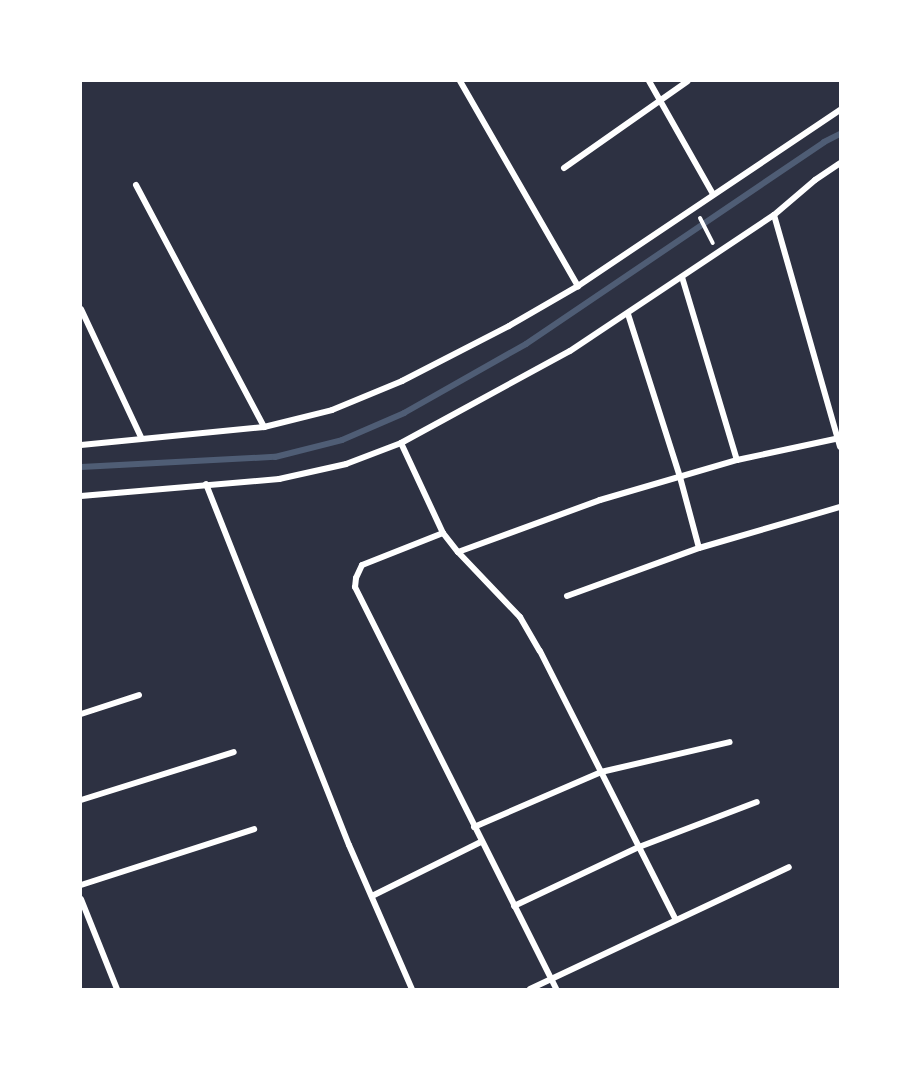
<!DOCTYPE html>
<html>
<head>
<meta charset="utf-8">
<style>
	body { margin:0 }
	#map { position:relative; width:921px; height:1070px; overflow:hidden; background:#2d3142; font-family:Bitter,serif }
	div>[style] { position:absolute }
	.stream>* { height:6px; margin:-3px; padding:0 3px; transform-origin:3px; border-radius:3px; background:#4f5d75 }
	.path>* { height:4px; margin:-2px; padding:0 2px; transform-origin:2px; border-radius:2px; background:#fff }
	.minor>* { height:6px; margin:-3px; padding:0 3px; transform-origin:3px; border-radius:3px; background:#fff }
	span { translate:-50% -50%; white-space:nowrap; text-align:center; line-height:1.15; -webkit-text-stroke:6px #fff; paint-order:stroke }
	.frame { position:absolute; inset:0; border:82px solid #fff; pointer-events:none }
</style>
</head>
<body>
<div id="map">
	<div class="stream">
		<div style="left:81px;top:467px;width:194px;rotate:-3deg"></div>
		<div style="left:275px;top:457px;width:69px;rotate:-14.2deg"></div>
		<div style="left:342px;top:440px;width:68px;rotate:-23.5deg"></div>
		<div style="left:404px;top:413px;width:140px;rotate:-29.5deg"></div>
		<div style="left:526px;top:344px;width:360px;rotate:-34.1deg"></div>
		<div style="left:824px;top:142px;width:18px;rotate:-27deg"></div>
	</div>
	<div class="path">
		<div style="left:700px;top:218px;width:28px;rotate:63deg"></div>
	</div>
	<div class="minor">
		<div style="left:460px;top:81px;width:237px;rotate:60.1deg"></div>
		<div style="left:649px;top:81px;width:130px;rotate:60.5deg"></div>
		<div style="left:564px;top:168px;width:151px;rotate:-35.1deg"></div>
		<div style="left:136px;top:185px;width:274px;rotate:62.1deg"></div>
		<div style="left:774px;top:215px;width:241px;rotate:74.1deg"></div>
		<div style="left:682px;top:277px;width:191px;rotate:73.3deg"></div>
		<div style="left:81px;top:309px;width:141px;rotate:64.9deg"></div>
		<div style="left:401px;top:443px;width:99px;rotate:65deg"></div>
		<div style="left:443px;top:533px;width:24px;rotate:52deg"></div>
		<div style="left:458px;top:552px;width:151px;rotate:-20.1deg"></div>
		<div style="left:600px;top:500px;width:143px;rotate:-16.3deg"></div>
		<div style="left:737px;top:460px;width:105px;rotate:-12.1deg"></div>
		<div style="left:81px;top:445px;width:184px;rotate:-5.6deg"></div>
		<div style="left:264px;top:427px;width:70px;rotate:-14deg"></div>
		<div style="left:332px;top:410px;width:76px;rotate:-22.5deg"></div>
		<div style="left:402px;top:381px;width:120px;rotate:-27.2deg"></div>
		<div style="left:509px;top:326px;width:80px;rotate:-30.1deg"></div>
		<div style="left:578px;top:286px;width:316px;rotate:-33.9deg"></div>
		<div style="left:206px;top:484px;width:388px;rotate:68.4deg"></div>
		<div style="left:349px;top:845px;width:157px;rotate:66.4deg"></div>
		<div style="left:81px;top:496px;width:199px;rotate:-4.9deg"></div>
		<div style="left:279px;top:479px;width:69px;rotate:-12.6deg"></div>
		<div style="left:346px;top:464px;width:59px;rotate:-20.9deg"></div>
		<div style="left:401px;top:443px;width:192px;rotate:-28.6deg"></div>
		<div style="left:570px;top:351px;width:245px;rotate:-33.7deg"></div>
		<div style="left:774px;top:215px;width:54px;rotate:-40.5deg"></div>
		<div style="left:815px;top:180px;width:30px;rotate:-34deg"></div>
		<div style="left:443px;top:533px;width:87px;rotate:158.4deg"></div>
		<div style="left:362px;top:565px;width:14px;rotate:115deg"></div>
		<div style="left:356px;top:578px;width:9px;rotate:96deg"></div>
		<div style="left:355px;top:587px;width:449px;rotate:63.4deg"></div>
		<div style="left:699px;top:548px;width:147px;rotate:-16.2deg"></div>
		<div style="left:458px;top:552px;width:90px;rotate:46.4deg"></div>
		<div style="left:520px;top:617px;width:39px;rotate:60deg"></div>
		<div style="left:540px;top:651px;width:301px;rotate:63.2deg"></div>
		<div style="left:567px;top:596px;width:140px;rotate:-20deg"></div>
		<div style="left:699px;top:548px;width:73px;rotate:-105deg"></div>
		<div style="left:680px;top:477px;width:171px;rotate:-107.7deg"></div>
		<div style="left:81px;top:714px;width:61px;rotate:-18.1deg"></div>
		<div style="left:81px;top:800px;width:160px;rotate:-17.4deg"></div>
		<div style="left:474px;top:827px;width:138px;rotate:-23.4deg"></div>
		<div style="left:601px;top:772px;width:132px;rotate:-13.1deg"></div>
		<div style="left:81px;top:885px;width:182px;rotate:-17.9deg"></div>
		<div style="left:372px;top:896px;width:122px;rotate:-26.4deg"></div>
		<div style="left:81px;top:899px;width:97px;rotate:68.2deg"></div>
		<div style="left:514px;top:906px;width:138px;rotate:-25.3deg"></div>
		<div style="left:639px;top:847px;width:126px;rotate:-20.9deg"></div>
		<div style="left:530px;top:989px;width:286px;rotate:-25.2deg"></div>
	</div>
	<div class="frame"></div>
</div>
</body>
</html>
